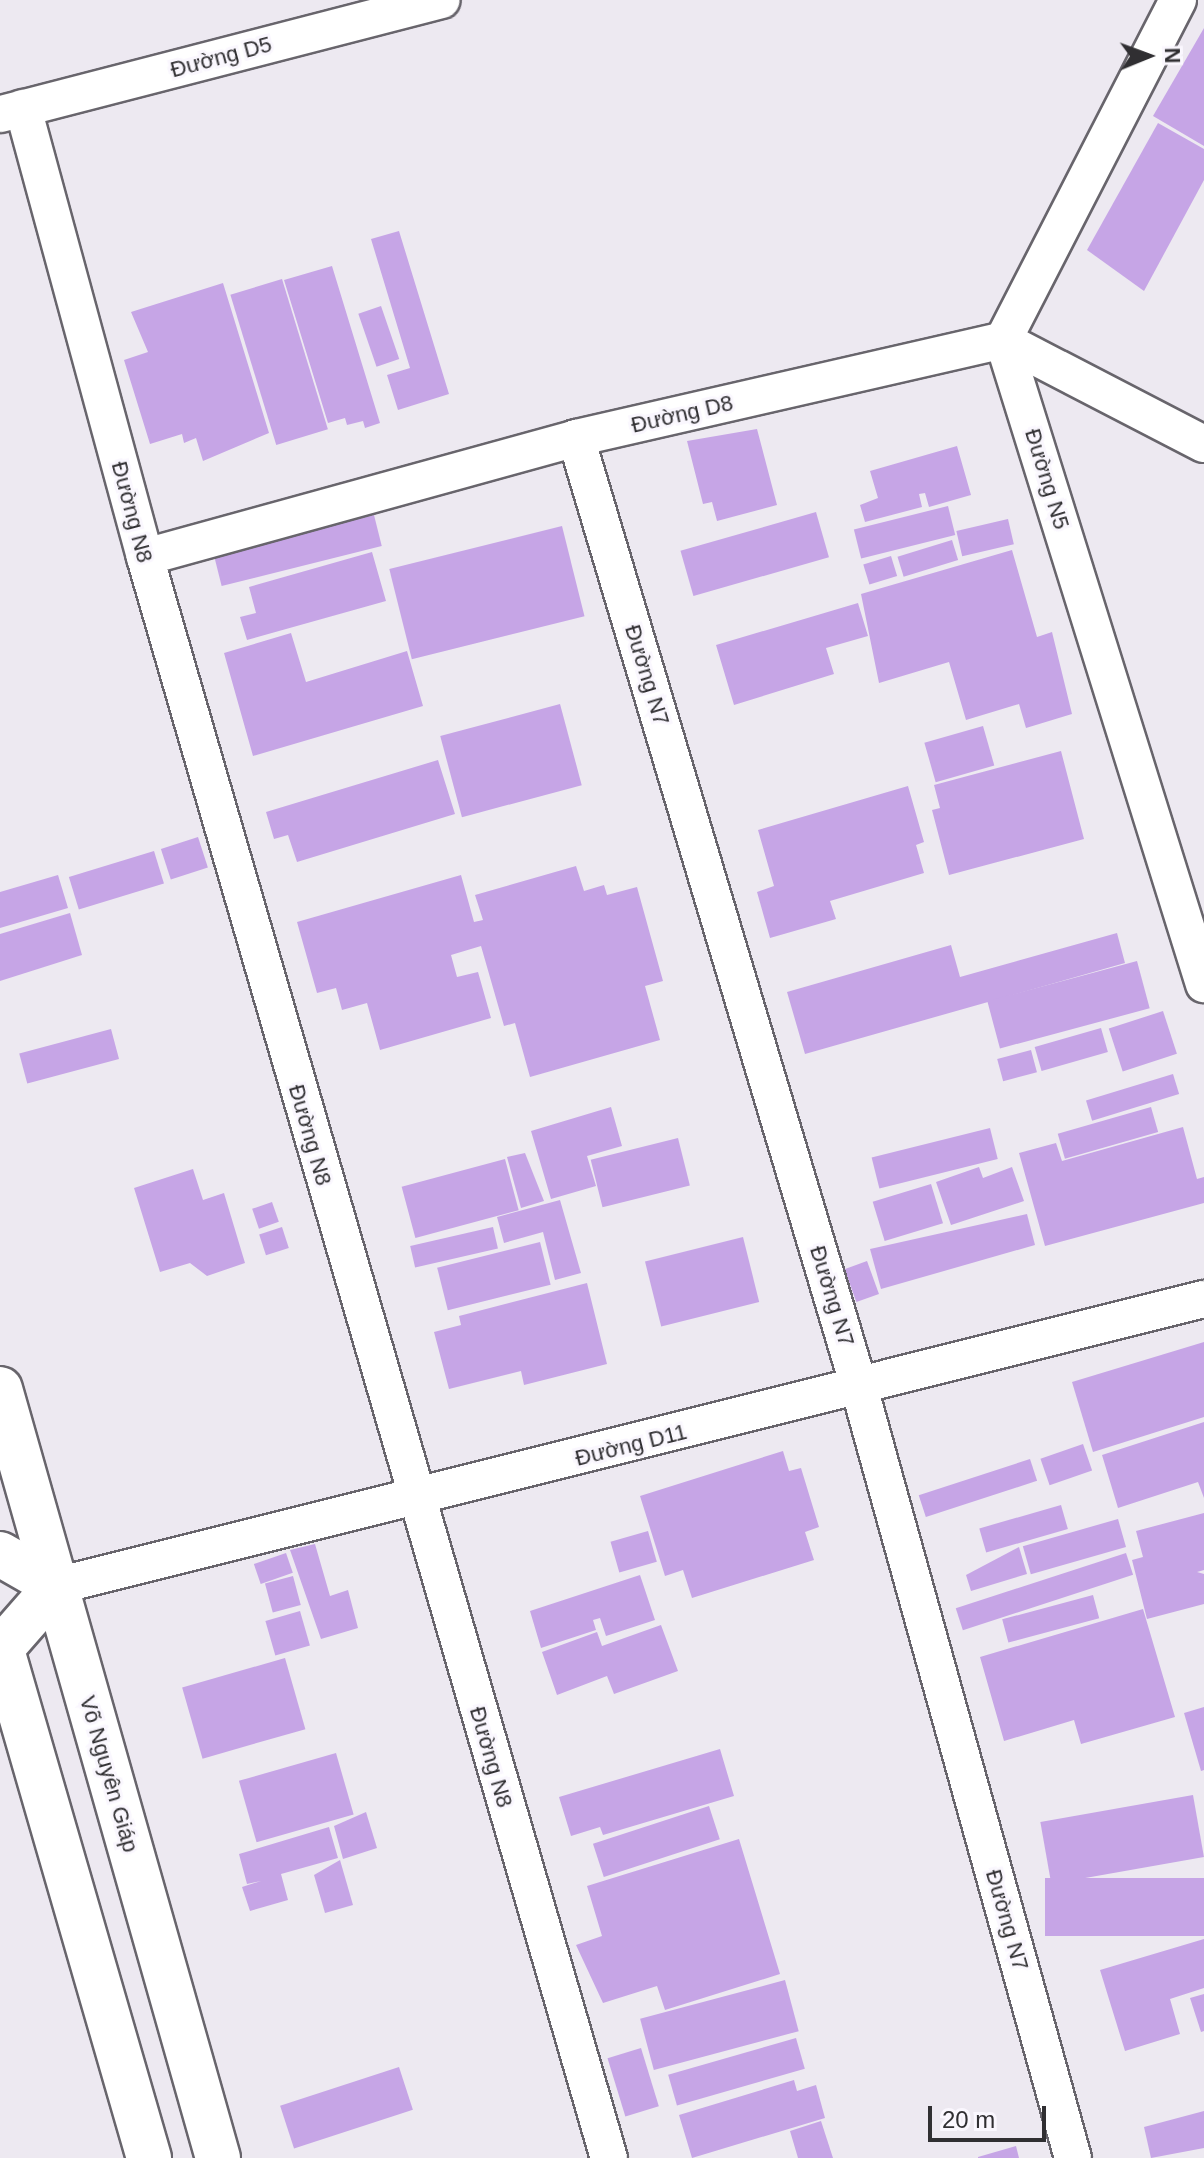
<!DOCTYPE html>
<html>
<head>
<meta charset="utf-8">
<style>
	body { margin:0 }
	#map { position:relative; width:1204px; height:2158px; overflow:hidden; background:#ede9f1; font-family:Helvetica,sans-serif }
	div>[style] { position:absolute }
	.building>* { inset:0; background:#c6a5e6; transform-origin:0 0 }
	.roads { filter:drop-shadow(2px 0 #68656c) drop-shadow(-2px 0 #68656c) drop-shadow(0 2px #68656c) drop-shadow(0 -2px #68656c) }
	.street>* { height:36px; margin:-18px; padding:0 18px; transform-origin:18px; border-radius:18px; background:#fff }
	.secondary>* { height:44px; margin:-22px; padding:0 22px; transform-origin:22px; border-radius:22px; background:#fff }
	span { translate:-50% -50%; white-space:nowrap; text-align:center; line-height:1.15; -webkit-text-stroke:6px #faf7fe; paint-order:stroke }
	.street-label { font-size:22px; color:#302f32 }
	.north { position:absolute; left:1108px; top:16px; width:80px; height:80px; -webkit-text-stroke:6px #faf7fe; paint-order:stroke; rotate:89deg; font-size:22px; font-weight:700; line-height:32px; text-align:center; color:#302f32 }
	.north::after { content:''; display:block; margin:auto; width:28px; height:36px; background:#302f32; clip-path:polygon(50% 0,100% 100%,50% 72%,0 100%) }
	.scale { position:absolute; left:928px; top:2106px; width:118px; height:36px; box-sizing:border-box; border:4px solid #302f32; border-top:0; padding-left:10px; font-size:24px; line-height:28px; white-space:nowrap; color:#302f32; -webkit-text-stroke:6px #faf7fe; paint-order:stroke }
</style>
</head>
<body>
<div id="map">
	<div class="building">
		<div style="clip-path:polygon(1204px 28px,1204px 146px,1153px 116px)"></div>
		<div style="clip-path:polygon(1158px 123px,1204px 149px,1204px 180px,1144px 291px,1087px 250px)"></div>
		<div style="clip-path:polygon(399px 231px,449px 394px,398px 410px,387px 375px,410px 368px,371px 239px)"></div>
		<div style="clip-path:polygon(332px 266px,380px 423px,365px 428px,363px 421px,347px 425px,345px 418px,328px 423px,284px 280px)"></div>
		<div style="left:282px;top:279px;width:157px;height:54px;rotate:73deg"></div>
		<div style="clip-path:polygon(223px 283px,269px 433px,203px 461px,196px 438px,184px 443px,182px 434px,150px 444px,124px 360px,148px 352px,131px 312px)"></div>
		<div style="left:381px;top:306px;width:56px;height:24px;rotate:71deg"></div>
		<div style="clip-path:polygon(757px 429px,777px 505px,717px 521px,712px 502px,703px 504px,687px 441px)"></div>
		<div style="clip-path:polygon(957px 446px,971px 495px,929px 507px,925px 493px,919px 494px,922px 507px,865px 522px,860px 505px,878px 498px,870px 471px)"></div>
		<div style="left:948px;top:506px;width:30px;height:97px;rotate:76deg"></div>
		<div style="left:816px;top:512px;width:47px;height:141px;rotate:74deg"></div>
		<div style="left:374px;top:515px;width:32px;height:165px;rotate:76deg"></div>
		<div style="left:1008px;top:519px;width:26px;height:53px;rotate:77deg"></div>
		<div style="left:562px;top:526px;width:93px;height:178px;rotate:76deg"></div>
		<div style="left:952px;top:540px;width:21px;height:57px;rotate:73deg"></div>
		<div style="clip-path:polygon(1012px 550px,1037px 637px,1052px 632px,1072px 714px,1026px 728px,1019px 704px,966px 720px,949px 662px,879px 683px,861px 594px)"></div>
		<div style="clip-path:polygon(372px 552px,386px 601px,247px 640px,240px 617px,256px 613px,249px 587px)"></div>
		<div style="left:891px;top:556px;width:21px;height:29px;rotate:73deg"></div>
		<div style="clip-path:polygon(858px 603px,868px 636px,826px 648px,834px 674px,734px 705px,716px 645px)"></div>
		<div style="clip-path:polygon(291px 633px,306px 682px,407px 651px,423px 706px,253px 756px,224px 653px)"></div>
		<div style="left:560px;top:704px;width:84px;height:124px;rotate:75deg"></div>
		<div style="left:983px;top:726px;width:41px;height:61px;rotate:74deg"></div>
		<div style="clip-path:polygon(1061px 751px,1084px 839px,949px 875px,932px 810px,940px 808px,934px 785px)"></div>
		<div style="clip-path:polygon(438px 760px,455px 814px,297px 862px,288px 835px,274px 839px,266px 812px)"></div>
		<div style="clip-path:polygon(908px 786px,924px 842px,916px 845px,924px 873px,830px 901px,836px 919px,770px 938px,757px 892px,774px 886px,758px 830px)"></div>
		<div style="left:198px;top:837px;width:32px;height:39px;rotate:72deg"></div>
		<div style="left:154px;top:851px;width:34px;height:89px;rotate:73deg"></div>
		<div style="clip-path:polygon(576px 866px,584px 891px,604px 885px,607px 895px,637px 887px,663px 981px,645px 986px,660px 1040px,530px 1077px,515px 1023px,504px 1026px,481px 946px,451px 955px,457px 977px,478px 972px,491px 1018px,380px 1050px,367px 1003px,342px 1010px,336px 988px,317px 993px,297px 922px,461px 875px,474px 922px,483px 920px,475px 895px)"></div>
		<div style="clip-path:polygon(58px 875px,68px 908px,0 928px,0 892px)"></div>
		<div style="clip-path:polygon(70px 913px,82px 955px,0 981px,0 934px)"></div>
		<div style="clip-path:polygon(1117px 933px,1125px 963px,805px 1054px,787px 992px,951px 945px,960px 977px)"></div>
		<div style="left:1137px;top:961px;width:49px;height:155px;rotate:75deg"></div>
		<div style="left:1163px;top:1011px;width:45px;height:57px;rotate:72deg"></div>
		<div style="left:1101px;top:1028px;width:25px;height:69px;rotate:74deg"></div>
		<div style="left:111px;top:1029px;width:31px;height:95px;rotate:75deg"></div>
		<div style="left:1031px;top:1050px;width:23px;height:35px;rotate:75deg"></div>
		<div style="left:1173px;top:1074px;width:21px;height:91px;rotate:73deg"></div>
		<div style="clip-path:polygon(611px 1107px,622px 1146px,587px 1156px,596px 1186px,551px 1199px,531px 1131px)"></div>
		<div style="left:1151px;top:1107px;width:26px;height:97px;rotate:74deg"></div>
		<div style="clip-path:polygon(1183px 1127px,1197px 1179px,1204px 1177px,1204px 1203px,1045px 1246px,1019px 1153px,1056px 1143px,1062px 1161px)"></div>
		<div style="left:990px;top:1128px;width:32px;height:122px;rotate:76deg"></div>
		<div style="left:678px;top:1138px;width:49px;height:90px;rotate:76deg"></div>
		<div style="clip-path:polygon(525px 1153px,544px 1201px,521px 1208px,507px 1157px)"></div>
		<div style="left:505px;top:1159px;width:53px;height:107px;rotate:75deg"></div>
		<div style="clip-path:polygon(979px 1167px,983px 1178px,1012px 1167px,1024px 1201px,951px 1225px,936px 1182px)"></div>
		<div style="clip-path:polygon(193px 1169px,203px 1200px,224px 1193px,245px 1263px,207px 1276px,190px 1263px,160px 1272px,134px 1188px)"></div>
		<div style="left:931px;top:1184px;width:41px;height:61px;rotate:73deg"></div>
		<div style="clip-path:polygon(560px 1200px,581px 1273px,555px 1280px,543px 1232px,504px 1243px,497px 1217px)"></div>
		<div style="left:272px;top:1202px;width:21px;height:21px;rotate:71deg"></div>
		<div style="clip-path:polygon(1027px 1214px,1035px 1245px,881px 1289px,870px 1249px)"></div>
		<div style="left:282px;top:1227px;width:22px;height:24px;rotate:72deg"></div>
		<div style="left:493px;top:1227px;width:22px;height:85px;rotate:77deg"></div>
		<div style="left:743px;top:1237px;width:67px;height:101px;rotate:76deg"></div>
		<div style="left:540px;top:1242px;width:44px;height:106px;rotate:76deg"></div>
		<div style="left:867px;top:1261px;width:35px;height:24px;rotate:70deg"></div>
		<div style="clip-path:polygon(587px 1283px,607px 1364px,524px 1385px,521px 1371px,449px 1389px,434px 1332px,461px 1325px,459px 1316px)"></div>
		<div style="clip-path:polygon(1204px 1342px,1204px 1417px,1093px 1452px,1072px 1382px)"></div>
		<div style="clip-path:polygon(1204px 1422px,1204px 1498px,1198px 1482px,1118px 1508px,1102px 1455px)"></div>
		<div style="left:1083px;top:1444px;width:28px;height:45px;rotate:71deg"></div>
		<div style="clip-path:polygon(783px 1451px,789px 1471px,801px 1468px,819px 1527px,805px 1532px,814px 1560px,692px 1598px,683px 1570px,665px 1576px,640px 1496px)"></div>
		<div style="left:1030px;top:1459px;width:23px;height:117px;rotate:72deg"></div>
		<div style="left:1061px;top:1505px;width:25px;height:85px;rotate:74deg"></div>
		<div style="clip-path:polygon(1204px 1513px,1204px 1570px,1197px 1572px,1204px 1574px,1204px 1604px,1147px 1619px,1132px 1560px,1143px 1557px,1136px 1531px)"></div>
		<div style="left:1118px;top:1519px;width:29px;height:99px;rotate:74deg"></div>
		<div style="left:648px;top:1531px;width:32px;height:39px;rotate:74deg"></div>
		<div style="clip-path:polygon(315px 1544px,330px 1596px,348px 1590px,358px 1628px,321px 1639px,290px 1550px)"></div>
		<div style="clip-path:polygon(1019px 1547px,1027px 1574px,971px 1591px,966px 1575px)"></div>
		<div style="left:286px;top:1553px;width:21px;height:34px;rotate:71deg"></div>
		<div style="left:1126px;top:1553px;width:23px;height:179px;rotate:72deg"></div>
		<div style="clip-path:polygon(640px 1575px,655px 1620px,606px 1636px,600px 1618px,593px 1620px,596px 1630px,541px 1648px,530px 1611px)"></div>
		<div style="left:293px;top:1576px;width:30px;height:29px;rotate:75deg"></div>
		<div style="left:1093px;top:1595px;width:24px;height:94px;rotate:75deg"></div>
		<div style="clip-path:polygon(1143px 1609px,1175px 1717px,1081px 1744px,1074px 1720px,1004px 1741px,980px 1657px)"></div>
		<div style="left:300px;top:1611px;width:36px;height:36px;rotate:74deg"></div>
		<div style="clip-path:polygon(661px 1625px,678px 1671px,614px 1694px,607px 1676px,557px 1695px,542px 1652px,597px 1632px,602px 1646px)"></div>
		<div style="left:285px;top:1658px;width:74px;height:107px;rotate:74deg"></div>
		<div style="clip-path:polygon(1204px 1707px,1204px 1770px,1201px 1771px,1184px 1713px)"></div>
		<div style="clip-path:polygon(720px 1749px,734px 1796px,603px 1835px,600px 1827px,571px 1836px,559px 1797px)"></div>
		<div style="left:336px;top:1753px;width:64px;height:101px;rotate:74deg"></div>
		<div style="left:1193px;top:1795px;width:63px;height:155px;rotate:80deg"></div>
		<div style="left:709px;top:1806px;width:35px;height:122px;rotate:72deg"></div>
		<div style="clip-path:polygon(366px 1812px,377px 1848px,343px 1859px,334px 1826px)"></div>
		<div style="clip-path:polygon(329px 1827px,338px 1858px,281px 1874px,288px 1900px,250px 1911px,242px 1887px,261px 1881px,247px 1884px,239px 1854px)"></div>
		<div style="clip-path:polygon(739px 1839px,780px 1974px,665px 2010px,657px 1986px,603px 2003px,576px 1945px,602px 1936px,587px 1886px)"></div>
		<div style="clip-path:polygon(340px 1860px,353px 1905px,325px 1913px,314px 1875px)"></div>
		<div style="left:1204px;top:1878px;width:58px;height:159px;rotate:90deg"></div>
		<div style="clip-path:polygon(1204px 1939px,1204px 1988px,1170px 1999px,1180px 2034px,1125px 2051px,1100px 1970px)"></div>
		<div style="left:785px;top:1980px;width:53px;height:150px;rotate:75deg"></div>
		<div style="clip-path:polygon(1204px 1994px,1204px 2031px,1201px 2032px,1190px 1998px)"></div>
		<div style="left:796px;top:2038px;width:32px;height:133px;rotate:74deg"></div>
		<div style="left:641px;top:2048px;width:61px;height:35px;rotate:73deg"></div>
		<div style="left:399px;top:2067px;width:45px;height:125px;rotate:72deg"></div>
		<div style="clip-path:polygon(794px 2080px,797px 2091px,816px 2085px,825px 2118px,692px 2158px,679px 2115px)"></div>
		<div style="clip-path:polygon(1204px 2111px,1204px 2148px,1151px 2158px,1144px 2127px)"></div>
		<div style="clip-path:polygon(821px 2121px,833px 2158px,798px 2158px,790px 2131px)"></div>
		<div style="clip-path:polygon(1016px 2146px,1019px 2158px,978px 2158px,978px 2157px)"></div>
	</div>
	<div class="roads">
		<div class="street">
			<div style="left:1178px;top:0;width:382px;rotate:117.2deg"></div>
			<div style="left:1003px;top:340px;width:675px;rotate:72.67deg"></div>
			<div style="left:23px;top:108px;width:465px;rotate:74.8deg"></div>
			<div style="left:145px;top:557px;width:1667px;rotate:73.84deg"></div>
			<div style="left:1px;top:114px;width:455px;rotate:-14.5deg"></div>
			<div style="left:576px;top:438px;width:990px;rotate:73.39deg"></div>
			<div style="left:859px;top:1387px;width:800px;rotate:74.49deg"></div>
			<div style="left:145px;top:557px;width:447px;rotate:-15.4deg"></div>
			<div style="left:576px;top:438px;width:438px;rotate:-12.9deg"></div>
			<div style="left:1003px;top:340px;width:226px;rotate:27.4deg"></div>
			<div style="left:56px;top:1586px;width:1183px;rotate:-14.04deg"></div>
		</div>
		<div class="secondary">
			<div style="left:0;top:1389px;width:799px;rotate:74.17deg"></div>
			<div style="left:0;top:1554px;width:64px;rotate:29.7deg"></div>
			<div style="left:56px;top:1586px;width:85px;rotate:131.2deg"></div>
			<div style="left:0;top:1643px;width:536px;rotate:73.86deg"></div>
		</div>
	</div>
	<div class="street-label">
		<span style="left:221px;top:57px;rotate:-15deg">Đường D5</span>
		<span style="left:682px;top:414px;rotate:-13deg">Đường D8</span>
		<span style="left:1047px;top:479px;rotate:73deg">Đường N5</span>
		<span style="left:132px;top:512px;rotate:75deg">Đường N8</span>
		<span style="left:647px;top:675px;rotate:73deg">Đường N7</span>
		<span style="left:310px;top:1135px;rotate:74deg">Đường N8</span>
		<span style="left:832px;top:1296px;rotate:73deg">Đường N7</span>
		<span style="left:631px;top:1445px;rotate:-14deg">Đường D11</span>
		<span style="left:491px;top:1757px;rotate:74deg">Đường N8</span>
		<span style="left:109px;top:1774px;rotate:74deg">Võ Nguyên Giáp</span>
		<span style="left:1007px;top:1920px;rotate:74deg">Đường N7</span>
	</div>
	<div class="north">N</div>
	<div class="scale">20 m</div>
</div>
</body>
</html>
